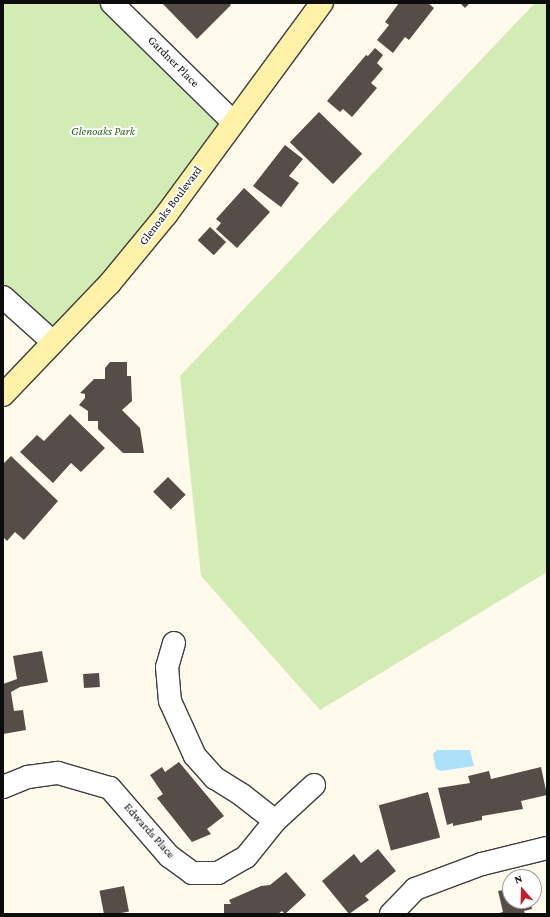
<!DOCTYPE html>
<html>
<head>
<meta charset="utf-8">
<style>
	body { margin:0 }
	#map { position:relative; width:550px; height:917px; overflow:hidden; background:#fffaec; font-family:"Crimson Pro",serif }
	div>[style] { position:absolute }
	.green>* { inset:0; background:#d3ebb4 }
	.water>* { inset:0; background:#ade1f9 }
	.building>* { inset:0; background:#564d48; transform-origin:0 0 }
	.roads { filter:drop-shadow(1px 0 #3f3f3f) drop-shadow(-1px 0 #3f3f3f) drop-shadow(0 1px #3f3f3f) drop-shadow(0 -1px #3f3f3f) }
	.street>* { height:22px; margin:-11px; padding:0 11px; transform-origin:11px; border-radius:11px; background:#fff }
	.secondary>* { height:22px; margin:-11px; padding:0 11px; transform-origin:11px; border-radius:11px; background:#fff1a7 }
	span { translate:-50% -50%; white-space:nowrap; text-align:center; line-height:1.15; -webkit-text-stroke:4px #fff; paint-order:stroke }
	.street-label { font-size:12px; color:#0c0c0c }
	.park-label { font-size:12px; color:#2d6819; font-style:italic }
	.frame { position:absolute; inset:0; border:4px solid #0c0c0c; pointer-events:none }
	.north { position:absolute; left:502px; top:869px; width:40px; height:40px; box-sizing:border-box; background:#fff; border:1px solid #9e9e9e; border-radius:50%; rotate:340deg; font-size:11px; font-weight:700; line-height:16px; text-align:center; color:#0c0c0c }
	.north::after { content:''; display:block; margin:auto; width:14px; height:18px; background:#c41d2d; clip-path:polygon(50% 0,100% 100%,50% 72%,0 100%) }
</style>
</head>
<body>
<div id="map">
	<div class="green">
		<div style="clip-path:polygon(3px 3px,112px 3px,233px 122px,53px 342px,3px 297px)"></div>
		<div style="clip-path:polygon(535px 3px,547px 3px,547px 572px,320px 710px,201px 576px,180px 376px)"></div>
	</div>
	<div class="water">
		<div style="clip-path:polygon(437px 750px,470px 750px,474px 766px,441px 771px,436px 769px,433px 754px)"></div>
	</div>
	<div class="building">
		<div style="clip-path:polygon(162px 3px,229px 3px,231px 5px,197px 39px)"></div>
		<div style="clip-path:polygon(399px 3px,428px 3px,434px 8px,409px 40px,405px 37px,393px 53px,377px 40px,389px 25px,385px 22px)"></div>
		<div style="clip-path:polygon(460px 3px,470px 3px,465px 8px)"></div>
		<div style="clip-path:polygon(375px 48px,383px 55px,377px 63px,383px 69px,371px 83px,377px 88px,352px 117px,343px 109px,340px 112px,327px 101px,366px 55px,368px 56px)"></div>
		<div style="left:319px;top:112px;width:60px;height:42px;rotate:44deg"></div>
		<div style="clip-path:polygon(285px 145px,303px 159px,289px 176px,299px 183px,281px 207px,253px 186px)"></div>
		<div style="clip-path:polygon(244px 188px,270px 212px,237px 248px,216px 229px,221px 223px,216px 219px)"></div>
		<div style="left:210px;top:227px;width:22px;height:18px;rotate:43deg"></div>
		<div style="clip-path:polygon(110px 362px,127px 362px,127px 376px,131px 376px,132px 401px,122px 410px,140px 428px,144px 453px,123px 453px,98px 429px,98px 421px,88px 421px,88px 411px,79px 405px,85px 398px,85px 394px,80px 393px,94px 379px,105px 379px,105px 368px)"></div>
		<div style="clip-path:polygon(70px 414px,105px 448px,81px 472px,71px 463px,53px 483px,20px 452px,37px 435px,44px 441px)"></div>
		<div style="clip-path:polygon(11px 456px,58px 501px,24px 540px,15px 532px,7px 541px,3px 537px,3px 464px)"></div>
		<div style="left:168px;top:477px;width:25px;height:21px;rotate:45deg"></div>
		<div style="clip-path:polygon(42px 651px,48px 682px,20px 687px,11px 692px,14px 711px,23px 710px,26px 730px,3px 734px,3px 684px,17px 679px,13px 656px)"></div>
		<div style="left:99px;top:673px;width:14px;height:16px;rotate:86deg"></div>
		<div style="clip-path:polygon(179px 762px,224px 816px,207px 829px,211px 834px,192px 842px,157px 798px,163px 794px,150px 775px,162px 767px,165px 772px)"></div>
		<div style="clip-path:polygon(541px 767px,547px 795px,521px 801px,523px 809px,482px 816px,482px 820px,453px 826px,453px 823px,447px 825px,438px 788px,470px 783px,468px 776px,489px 771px,491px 779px)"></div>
		<div style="left:428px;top:792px;width:47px;height:51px;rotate:75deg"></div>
		<div style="clip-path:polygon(378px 849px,396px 871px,365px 896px,369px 900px,349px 914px,322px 881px,354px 854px,361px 863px)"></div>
		<div style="clip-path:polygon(286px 872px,306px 895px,285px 914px,282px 911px,278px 914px,224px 914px,224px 904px,231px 904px,229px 900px,261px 886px,270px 885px)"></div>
		<div style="left:124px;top:886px;width:26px;height:25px;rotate:79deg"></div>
		<div style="clip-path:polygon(510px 889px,510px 901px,530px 901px,532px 909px,524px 911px,525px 914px,496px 914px,503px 912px,498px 891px)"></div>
	</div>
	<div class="roads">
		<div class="street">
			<div style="left:112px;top:3px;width:170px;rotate:44.5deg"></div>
			<div style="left:3px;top:297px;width:67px;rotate:42deg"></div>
			<div style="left:174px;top:643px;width:25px;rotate:106deg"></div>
			<div style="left:167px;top:667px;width:34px;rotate:85deg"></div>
			<div style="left:170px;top:701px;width:60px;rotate:65.6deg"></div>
			<div style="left:195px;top:756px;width:30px;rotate:48deg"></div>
			<div style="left:215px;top:778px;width:32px;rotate:32deg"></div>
			<div style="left:242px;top:795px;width:42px;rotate:38.2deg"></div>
			<div style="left:3px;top:787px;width:27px;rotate:-22deg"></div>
			<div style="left:28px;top:777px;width:30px;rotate:-8deg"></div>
			<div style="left:58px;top:773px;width:54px;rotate:16.1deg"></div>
			<div style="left:110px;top:788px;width:90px;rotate:49.1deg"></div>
			<div style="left:169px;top:856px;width:29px;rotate:36deg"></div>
			<div style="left:192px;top:873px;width:26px"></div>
			<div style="left:218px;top:873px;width:32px;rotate:-30deg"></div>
			<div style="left:246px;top:857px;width:46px;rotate:-51.1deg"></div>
			<div style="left:275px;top:821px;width:53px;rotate:-42.7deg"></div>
			<div style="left:391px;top:914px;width:35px;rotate:-46deg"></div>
			<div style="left:415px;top:889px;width:72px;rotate:-20.5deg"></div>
			<div style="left:482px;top:864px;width:67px;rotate:-13.8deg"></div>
		</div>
		<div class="secondary">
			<div style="left:3px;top:395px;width:155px;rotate:-46.3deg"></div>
			<div style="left:110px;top:283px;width:88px;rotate:-50.5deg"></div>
			<div style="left:166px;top:215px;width:263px;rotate:-53.7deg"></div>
		</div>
	</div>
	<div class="street-label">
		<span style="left:173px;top:62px;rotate:45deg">Gardner Place</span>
		<span style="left:171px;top:206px;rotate:-53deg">Glenoaks Boulevard</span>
		<span style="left:149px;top:831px;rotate:48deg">Edwards Place</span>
	</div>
	<div class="park-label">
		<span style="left:103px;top:132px">Glenoaks Park</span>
	</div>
	<div class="frame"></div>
	<div class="north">N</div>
</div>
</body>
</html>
